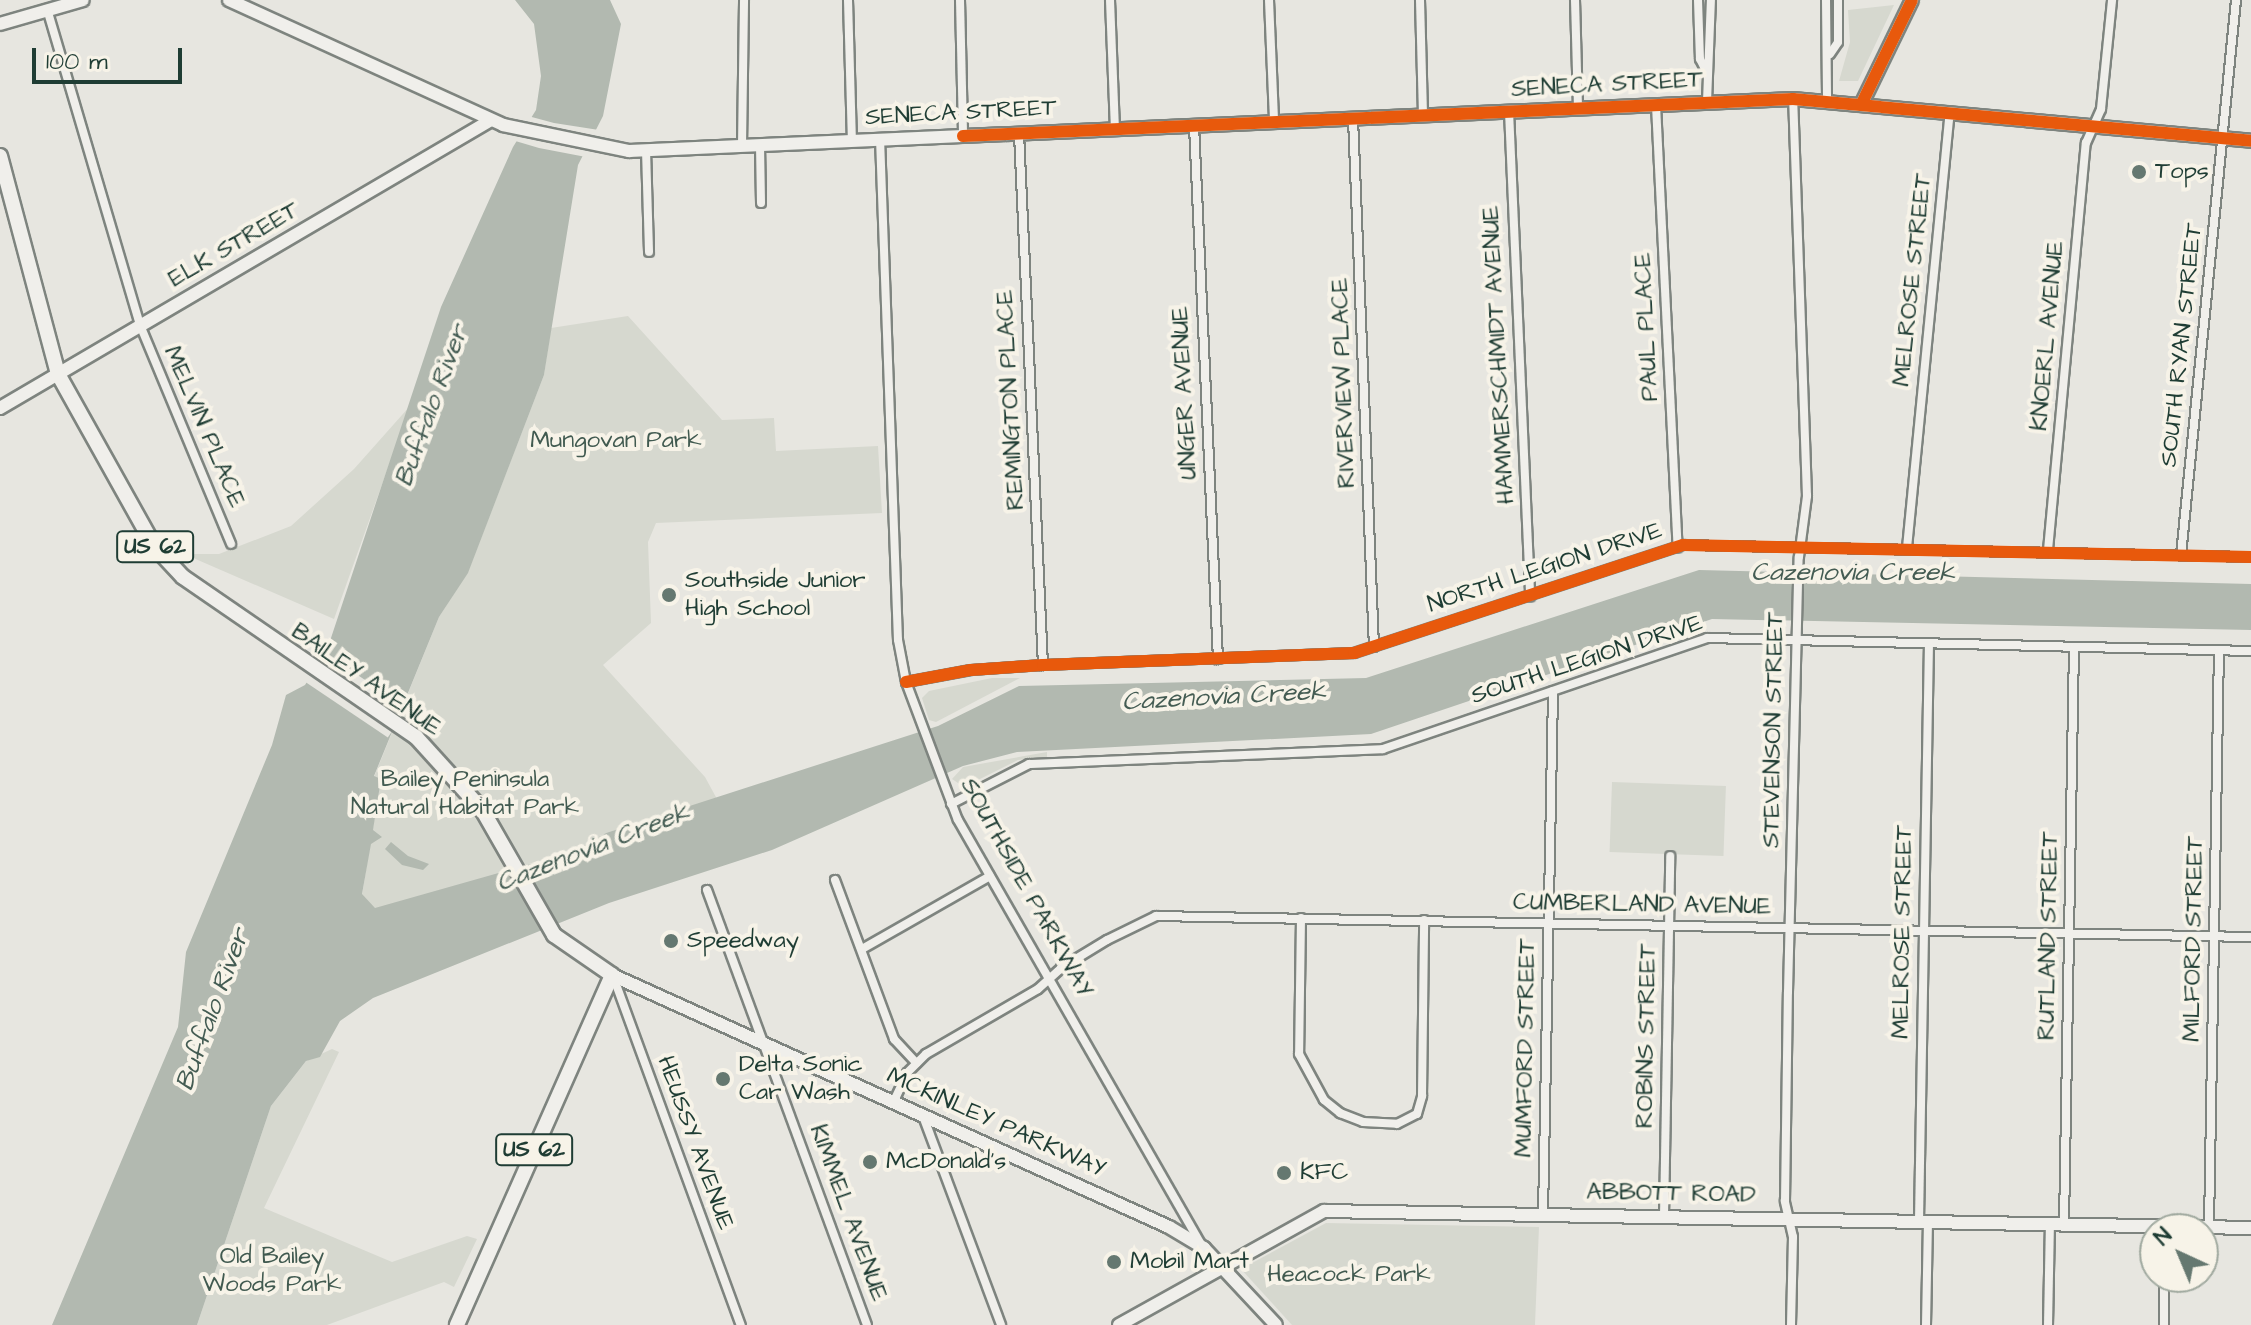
<!DOCTYPE html>
<html>
<head>
<meta charset="utf-8">
<style>
	body { margin:0 }
	#map { position:relative; width:2251px; height:1325px; overflow:hidden; background:#e7e6e0; font-family:"Architects Daughter",sans-serif }
	div>[style] { position:absolute }
	.green>* { inset:0; background:#d6d8cf; transform-origin:0 0 }
	.water>* { inset:0; background:#b2b9b0 }
	.pier>* { inset:0; background:#e7e6e0; transform-origin:0 0 }
	.roads { filter:drop-shadow(2px 0 #7e847f) drop-shadow(-2px 0 #7e847f) drop-shadow(0 2px #7e847f) drop-shadow(0 -2px #7e847f) }
	.street>* { height:8px; margin:-4px; padding:0 4px; transform-origin:4px; border-radius:4px; background:#f0efeb }
	.secondary>* { height:12px; margin:-6px; padding:0 6px; transform-origin:6px; border-radius:6px; background:#f0efeb }
	.primary>* { height:14px; margin:-7px; padding:0 7px; transform-origin:7px; border-radius:7px; background:#f0efeb }
	.cycleway>* { height:12px; margin:-6px; padding:0 6px; transform-origin:6px; border-radius:6px; background:#e8590c }
	.dots>* { width:22px; height:22px; translate:-50% -50%; box-sizing:border-box; border:4px solid #f7f3e8; border-radius:50% }
	span { translate:-50% -50%; white-space:nowrap; text-align:center; line-height:1.15; -webkit-text-stroke:8px #f7f3e8; paint-order:stroke }
	.shield-label span { padding:2px 6px; background:#f7f3e8; border:2px solid; border-radius:6px; -webkit-text-stroke-width:0 }
	.shield-label { font-size:22px; color:#1f3d34; font-weight:700 }
	.street-label { font-size:24px; color:#1f3d34 }
	.poi-label { font-size:24px; color:#1f3d34 }
	.left { translate:0 -50%; text-align:left }
	.park-label { font-size:24px; color:#415a50 }
	.water-label { font-size:26px; color:#445c53; font-style:italic }
	.north { position:absolute; left:2139px; top:1213px; width:80px; height:80px; box-sizing:border-box; background:#f7f3e8; border:2px solid #a1aaa0; border-radius:50%; rotate:316deg; font-size:22px; font-weight:700; line-height:32px; text-align:center; color:#1f3d34 }
	.north::after { content:''; display:block; margin:auto; width:28px; height:36px; background:#657870; clip-path:polygon(50% 0,100% 100%,50% 72%,0 100%) }
	.scale { position:absolute; left:32px; top:48px; width:150px; height:36px; box-sizing:border-box; border:4px solid #1f3d34; border-top:0; padding-left:10px; font-size:24px; line-height:28px; white-space:nowrap; color:#1f3d34; -webkit-text-stroke:6px #f7f3e8; paint-order:stroke }
</style>
</head>
<body>
<div id="map">
	<div class="green">
		<div style="clip-path:polygon(1894px 5px,1858px 81px,1839px 81px,1850px 42px,1848px 10px)"></div>
		<div style="clip-path:polygon(628px 316px,722px 420px,774px 418px,776px 451px,878px 446px,882px 513px,656px 523px,648px 542px,651px 623px,603px 665px,705px 777px,717px 799px,606px 833px,573px 853px,375px 909px,362px 895px,381px 779px,374px 777px,439px 617px,468px 572px,544px 375px,551px 328px)"></div>
		<div style="clip-path:polygon(410px 406px,334px 619px,184px 554px,219px 554px,291px 526px,354px 469px)"></div>
		<div style="clip-path:polygon(992px 678px,1020px 678px,936px 722px,929px 720px,922px 698px,929px 691px)"></div>
		<div style="clip-path:polygon(1047px 752px,1047px 757px,1018px 760px,964px 787px,952px 779px,963px 767px)"></div>
		<div style="left:1612px;top:782px;width:114px;height:70px;rotate:2deg"></div>
		<div style="clip-path:polygon(332px 1049px,339px 1052px,264px 1208px,392px 1262px,467px 1236px,477px 1239px,454px 1287px,444px 1282px,327px 1325px,197px 1325px,271px 1106px,306px 1061px)"></div>
		<div style="clip-path:polygon(1326px 1223px,1539px 1227px,1535px 1325px,1292px 1325px,1241px 1269px)"></div>
	</div>
	<div class="water">
		<div style="clip-path:polygon(515px 0,610px 0,621px 24px,603px 116px,578px 165px,544px 375px,468px 573px,439px 617px,374px 776px,381px 779px,373px 830px,382px 837px,371px 844px,362px 894px,375px 908px,573px 852px,606px 833px,938px 726px,1019px 686px,1366px 678px,1699px 570px,2251px 584px,2251px 630px,1712px 619px,1371px 734px,1017px 752px,963px 766px,772px 850px,609px 903px,373px 998px,340px 1021px,320px 1057px,306px 1061px,271px 1106px,197px 1325px,52px 1325px,178px 1027px,186px 952px,272px 745px,286px 695px,305px 685px,327px 650px,441px 307px,513px 147px,536px 110px,541px 76px,534px 24px)"></div>
		<div style="clip-path:polygon(391px 842px,408px 856px,429px 864px,423px 870px,402px 865px,385px 849px)"></div>
	</div>
	<div class="pier">
		<div style="clip-path:polygon(528px 116px,554px 123px,599px 130px,586px 157px,539px 148px,512px 140px)"></div>
		<div style="left:322px;top:651px;width:103px;height:35px;rotate:34deg"></div>
	</div>
	<div class="roads">
		<div class="street">
			<div style="left:848px;top:0;width:140px;rotate:88.4deg"></div>
			<div style="left:960px;top:0;width:136px;rotate:88.7deg"></div>
			<div style="left:1110px;top:0;width:128px;rotate:87.8deg"></div>
			<div style="left:1269px;top:0;width:121px;rotate:87.6deg"></div>
			<div style="left:1420px;top:0;width:115px;rotate:88.5deg"></div>
			<div style="left:1575px;top:0;width:108px;rotate:88.4deg"></div>
			<div style="left:1698px;top:0;width:59px;rotate:88.1deg"></div>
			<div style="left:1700px;top:59px;width:13px;rotate:63deg"></div>
			<div style="left:1826px;top:0;width:100px;rotate:89.4deg"></div>
			<div style="left:47px;top:9px;width:329px;rotate:73.6deg"></div>
			<div style="left:140px;top:325px;width:237px;rotate:67.4deg"></div>
			<div style="left:1830px;top:54px;width:14px;rotate:-56deg"></div>
			<div style="left:1838px;top:42px;width:42px;rotate:-90deg"></div>
			<div style="left:1707px;top:102px;width:102px;rotate:-87.8deg"></div>
			<div style="left:1656px;top:105px;width:443px;rotate:87.2deg"></div>
			<div style="left:1509px;top:111px;width:486px;rotate:87.5deg"></div>
			<div style="left:1353px;top:118px;width:529px;rotate:87.73deg"></div>
			<div style="left:1194px;top:125px;width:535px;rotate:87.43deg"></div>
			<div style="left:1019px;top:133px;width:533px;rotate:87.42deg"></div>
			<div style="left:880px;top:138px;width:502px;rotate:87.95deg"></div>
			<div style="left:898px;top:640px;width:43px;rotate:79.2deg"></div>
			<div style="left:906px;top:682px;width:147px;rotate:69.4deg"></div>
			<div style="left:958px;top:820px;width:489px;rotate:60.2deg"></div>
			<div style="left:760px;top:145px;width:58px;rotate:89deg"></div>
			<div style="left:742px;top:146px;width:146px;rotate:-89.2deg"></div>
			<div style="left:646px;top:150px;width:102px;rotate:88.3deg"></div>
			<div style="left:1907px;top:548px;width:438px;rotate:-84.4deg"></div>
			<div style="left:2048px;top:550px;width:409px;rotate:-84.7deg"></div>
			<div style="left:2086px;top:143px;width:37px;rotate:-66deg"></div>
			<div style="left:2101px;top:109px;width:110px;rotate:-84.2deg"></div>
			<div style="left:2181px;top:555px;width:558px;rotate:-84.34deg"></div>
			<div style="left:906px;top:682px;width:66px;rotate:-10.5deg"></div>
			<div style="left:971px;top:670px;width:72px;rotate:-4deg"></div>
			<div style="left:1043px;top:665px;width:311px;rotate:-2.2deg"></div>
			<div style="left:1354px;top:653px;width:346px;rotate:-18.2deg"></div>
			<div style="left:1683px;top:545px;width:568px;rotate:1.21deg"></div>
			<div style="left:951px;top:804px;width:88px;rotate:-27.1deg"></div>
			<div style="left:1029px;top:764px;width:354px;rotate:-2.4deg"></div>
			<div style="left:1383px;top:749px;width:342px;rotate:-18.9deg"></div>
			<div style="left:1707px;top:638px;width:544px;rotate:1.37deg"></div>
			<div style="left:835px;top:880px;width:170px;rotate:69.6deg"></div>
			<div style="left:894px;top:1039px;width:33px;rotate:47deg"></div>
			<div style="left:707px;top:890px;width:463px;rotate:69.8deg"></div>
			<div style="left:1301px;top:918px;width:136px;rotate:90.8deg"></div>
			<div style="left:1299px;top:1054px;width:52px;rotate:61.5deg"></div>
			<div style="left:1324px;top:1100px;width:21px;rotate:39deg"></div>
			<div style="left:1340px;top:1113px;width:25px;rotate:21deg"></div>
			<div style="left:1363px;top:1122px;width:34px;rotate:3deg"></div>
			<div style="left:1397px;top:1124px;width:22px;rotate:-27deg"></div>
			<div style="left:1417px;top:1114px;width:19px;rotate:-74deg"></div>
			<div style="left:1422px;top:1096px;width:176px;rotate:-89.3deg"></div>
			<div style="left:862px;top:949px;width:147px;rotate:-29.7deg"></div>
			<div style="left:613px;top:976px;width:372px;rotate:69.9deg"></div>
			<div style="left:894px;top:1101px;width:31px;rotate:-65deg"></div>
			<div style="left:907px;top:1073px;width:27px;rotate:-45deg"></div>
			<div style="left:926px;top:1054px;width:129px;rotate:-30.1deg"></div>
			<div style="left:1038px;top:989px;width:31px;rotate:-42deg"></div>
			<div style="left:1061px;top:968px;width:54px;rotate:-31.3deg"></div>
			<div style="left:1107px;top:940px;width:55px;rotate:-26.1deg"></div>
			<div style="left:1156px;top:916px;width:1095px;rotate:1.1deg"></div>
			<div style="left:923px;top:1116px;width:223px;rotate:69.5deg"></div>
			<div style="left:1543px;top:1214px;width:523px;rotate:-88.9deg"></div>
			<div style="left:1664px;top:1216px;width:360px;rotate:-89deg"></div>
			<div style="left:1919px;top:1221px;width:577px;rotate:-89.01deg"></div>
			<div style="left:2064px;top:1225px;width:577px;rotate:-89.01deg"></div>
			<div style="left:2209px;top:1227px;width:576px;rotate:-89.01deg"></div>
			<div style="left:1791px;top:1325px;width:88px;rotate:-88.7deg"></div>
			<div style="left:1793px;top:1237px;width:37px;rotate:-103deg"></div>
			<div style="left:1785px;top:1201px;width:209px;rotate:-89.2deg"></div>
			<div style="left:1788px;top:992px;width:435px;rotate:-88.6deg"></div>
			<div style="left:1799px;top:557px;width:62px;rotate:-82.5deg"></div>
			<div style="left:1807px;top:496px;width:397px;rotate:-92deg"></div>
			<div style="left:1926px;top:1325px;width:104px;rotate:-88.9deg"></div>
			<div style="left:2048px;top:1325px;width:101px;rotate:-88.9deg"></div>
			<div style="left:2164px;top:1325px;width:48px;rotate:-90deg"></div>
		</div>
		<div class="secondary">
			<div style="left:229px;top:0;width:301px;rotate:24.5deg"></div>
			<div style="left:503px;top:125px;width:129px;rotate:11.7deg"></div>
			<div style="left:629px;top:151px;width:1165px;rotate:-2.56deg"></div>
			<div style="left:1793px;top:99px;width:460px;rotate:5.2deg"></div>
			<div style="left:0;top:24px;width:86px;rotate:-16.1deg"></div>
			<div style="left:1862px;top:103px;width:114px;rotate:-64.1deg"></div>
			<div style="left:0;top:408px;width:569px;rotate:-30.39deg"></div>
			<div style="left:612px;top:975px;width:611px;rotate:24.34deg"></div>
			<div style="left:1169px;top:1227px;width:41px;rotate:31deg"></div>
			<div style="left:1204px;top:1248px;width:105px;rotate:46.9deg"></div>
			<div style="left:1119px;top:1325px;width:235px;rotate:-29.1deg"></div>
			<div style="left:1324px;top:1211px;width:927px;rotate:1.05deg"></div>
		</div>
		<div class="primary">
			<div style="left:0;top:156px;width:226px;rotate:75.1deg"></div>
			<div style="left:58px;top:374px;width:197px;rotate:60.8deg"></div>
			<div style="left:154px;top:546px;width:42px;rotate:46.9deg"></div>
			<div style="left:183px;top:577px;width:283px;rotate:34.5deg"></div>
			<div style="left:416px;top:737px;width:100px;rotate:47.8deg"></div>
			<div style="left:483px;top:811px;width:143px;rotate:60.2deg"></div>
			<div style="left:554px;top:935px;width:70px;rotate:34.6deg"></div>
			<div style="left:612px;top:975px;width:383px;rotate:113.9deg"></div>
		</div>
	</div>
	<div class="cycleway">
		<div style="left:1862px;top:103px;width:114px;rotate:-64.1deg"></div>
		<div style="left:963px;top:136px;width:831px;rotate:-2.55deg"></div>
		<div style="left:1793px;top:99px;width:460px;rotate:5.2deg"></div>
		<div style="left:906px;top:682px;width:66px;rotate:-10.5deg"></div>
		<div style="left:971px;top:670px;width:72px;rotate:-4deg"></div>
		<div style="left:1043px;top:665px;width:311px;rotate:-2.2deg"></div>
		<div style="left:1354px;top:653px;width:346px;rotate:-18.2deg"></div>
		<div style="left:1683px;top:545px;width:568px;rotate:1.21deg"></div>
	</div>
	<div class="dots">
		<div style="left:2139px;top:172px;background:#657870"></div>
		<div style="left:669px;top:595px;background:#657870"></div>
		<div style="left:671px;top:941px;background:#657870"></div>
		<div style="left:723px;top:1079px;background:#657870"></div>
		<div style="left:870px;top:1162px;background:#657870"></div>
		<div style="left:1284px;top:1173px;background:#657870"></div>
		<div style="left:1114px;top:1262px;background:#657870"></div>
	</div>
	<div class="shield-label">
		<span style="left:155px;top:547px">US 62</span>
		<span style="left:534px;top:1150px">US 62</span>
	</div>
	<div class="street-label">
		<span style="left:1607px;top:85px;rotate:-3deg">SENECA STREET</span>
		<span style="left:961px;top:113px;rotate:-3deg">SENECA STREET</span>
		<span style="left:234px;top:245px;rotate:-30deg">ELK STREET</span>
		<span style="left:1913px;top:280px;rotate:-84deg">MELROSE STREET</span>
		<span style="left:1647px;top:327px;rotate:-93deg">PAUL PLACE</span>
		<span style="left:2048px;top:336px;rotate:-85deg">KNOERL AVENUE</span>
		<span style="left:2182px;top:345px;rotate:-84deg">SOUTH RYAN STREET</span>
		<span style="left:1499px;top:355px;rotate:-93deg">HAMMERSCHMIDT AVENUE</span>
		<span style="left:1344px;top:383px;rotate:-92deg">RIVERVIEW PLACE</span>
		<span style="left:1185px;top:393px;rotate:-93deg">UNGER AVENUE</span>
		<span style="left:1011px;top:400px;rotate:-93deg">REMINGTON PLACE</span>
		<span style="left:204px;top:427px;rotate:67deg">MELVIN PLACE</span>
		<span style="left:1545px;top:568px;rotate:-18deg">NORTH LEGION DRIVE</span>
		<span style="left:1587px;top:660px;rotate:-18deg">SOUTH LEGION DRIVE</span>
		<span style="left:366px;top:680px;rotate:35deg">BAILEY AVENUE</span>
		<span style="left:1774px;top:730px;rotate:-89deg">STEVENSON STREET</span>
		<span style="left:1026px;top:888px;rotate:61deg">SOUTHSIDE PARKWAY</span>
		<span style="left:1642px;top:905px;rotate:1deg">CUMBERLAND AVENUE</span>
		<span style="left:1903px;top:932px;rotate:-89deg">MELROSE STREET</span>
		<span style="left:2049px;top:936px;rotate:-89deg">RUTLAND STREET</span>
		<span style="left:2194px;top:939px;rotate:-89deg">MILFORD STREET</span>
		<span style="left:1647px;top:1036px;rotate:-89deg">ROBINS STREET</span>
		<span style="left:1526px;top:1048px;rotate:-89deg">MUMFORD STREET</span>
		<span style="left:996px;top:1123px;rotate:24deg">MCKINLEY PARKWAY</span>
		<span style="left:695px;top:1143px;rotate:70deg">HEUSSY AVENUE</span>
		<span style="left:1671px;top:1194px;rotate:1deg">ABBOTT ROAD</span>
		<span style="left:848px;top:1213px;rotate:70deg">KIMMEL AVENUE</span>
	</div>
	<div class="poi-label">
		<span class="left" style="left:2155px;top:172px">Tops</span>
		<span class="left" style="left:685px;top:595px">Southside Junior<br>High School</span>
		<span class="left" style="left:687px;top:941px">Speedway</span>
		<span class="left" style="left:739px;top:1079px">Delta Sonic<br>Car Wash</span>
		<span class="left" style="left:886px;top:1162px">McDonald's</span>
		<span class="left" style="left:1300px;top:1173px">KFC</span>
		<span class="left" style="left:1130px;top:1262px">Mobil Mart</span>
	</div>
	<div class="park-label">
		<span style="left:616px;top:441px">Mungovan Park</span>
		<span style="left:465px;top:794px">Bailey Peninsula<br>Natural Habitat Park</span>
		<span style="left:272px;top:1271px">Old Bailey<br>Woods Park</span>
		<span style="left:1349px;top:1275px">Heacock Park</span>
	</div>
	<div class="water-label">
		<span style="left:432px;top:406px;rotate:-70deg">Buffalo River</span>
		<span style="left:1853px;top:573px">Cazenovia Creek</span>
		<span style="left:1224px;top:697px;rotate:-3deg">Cazenovia Creek</span>
		<span style="left:593px;top:848px;rotate:-21deg">Cazenovia Creek</span>
		<span style="left:213px;top:1010px;rotate:-70deg">Buffalo River</span>
	</div>
	<div class="north">N</div>
	<div class="scale">100 m</div>
</div>
</body>
</html>
